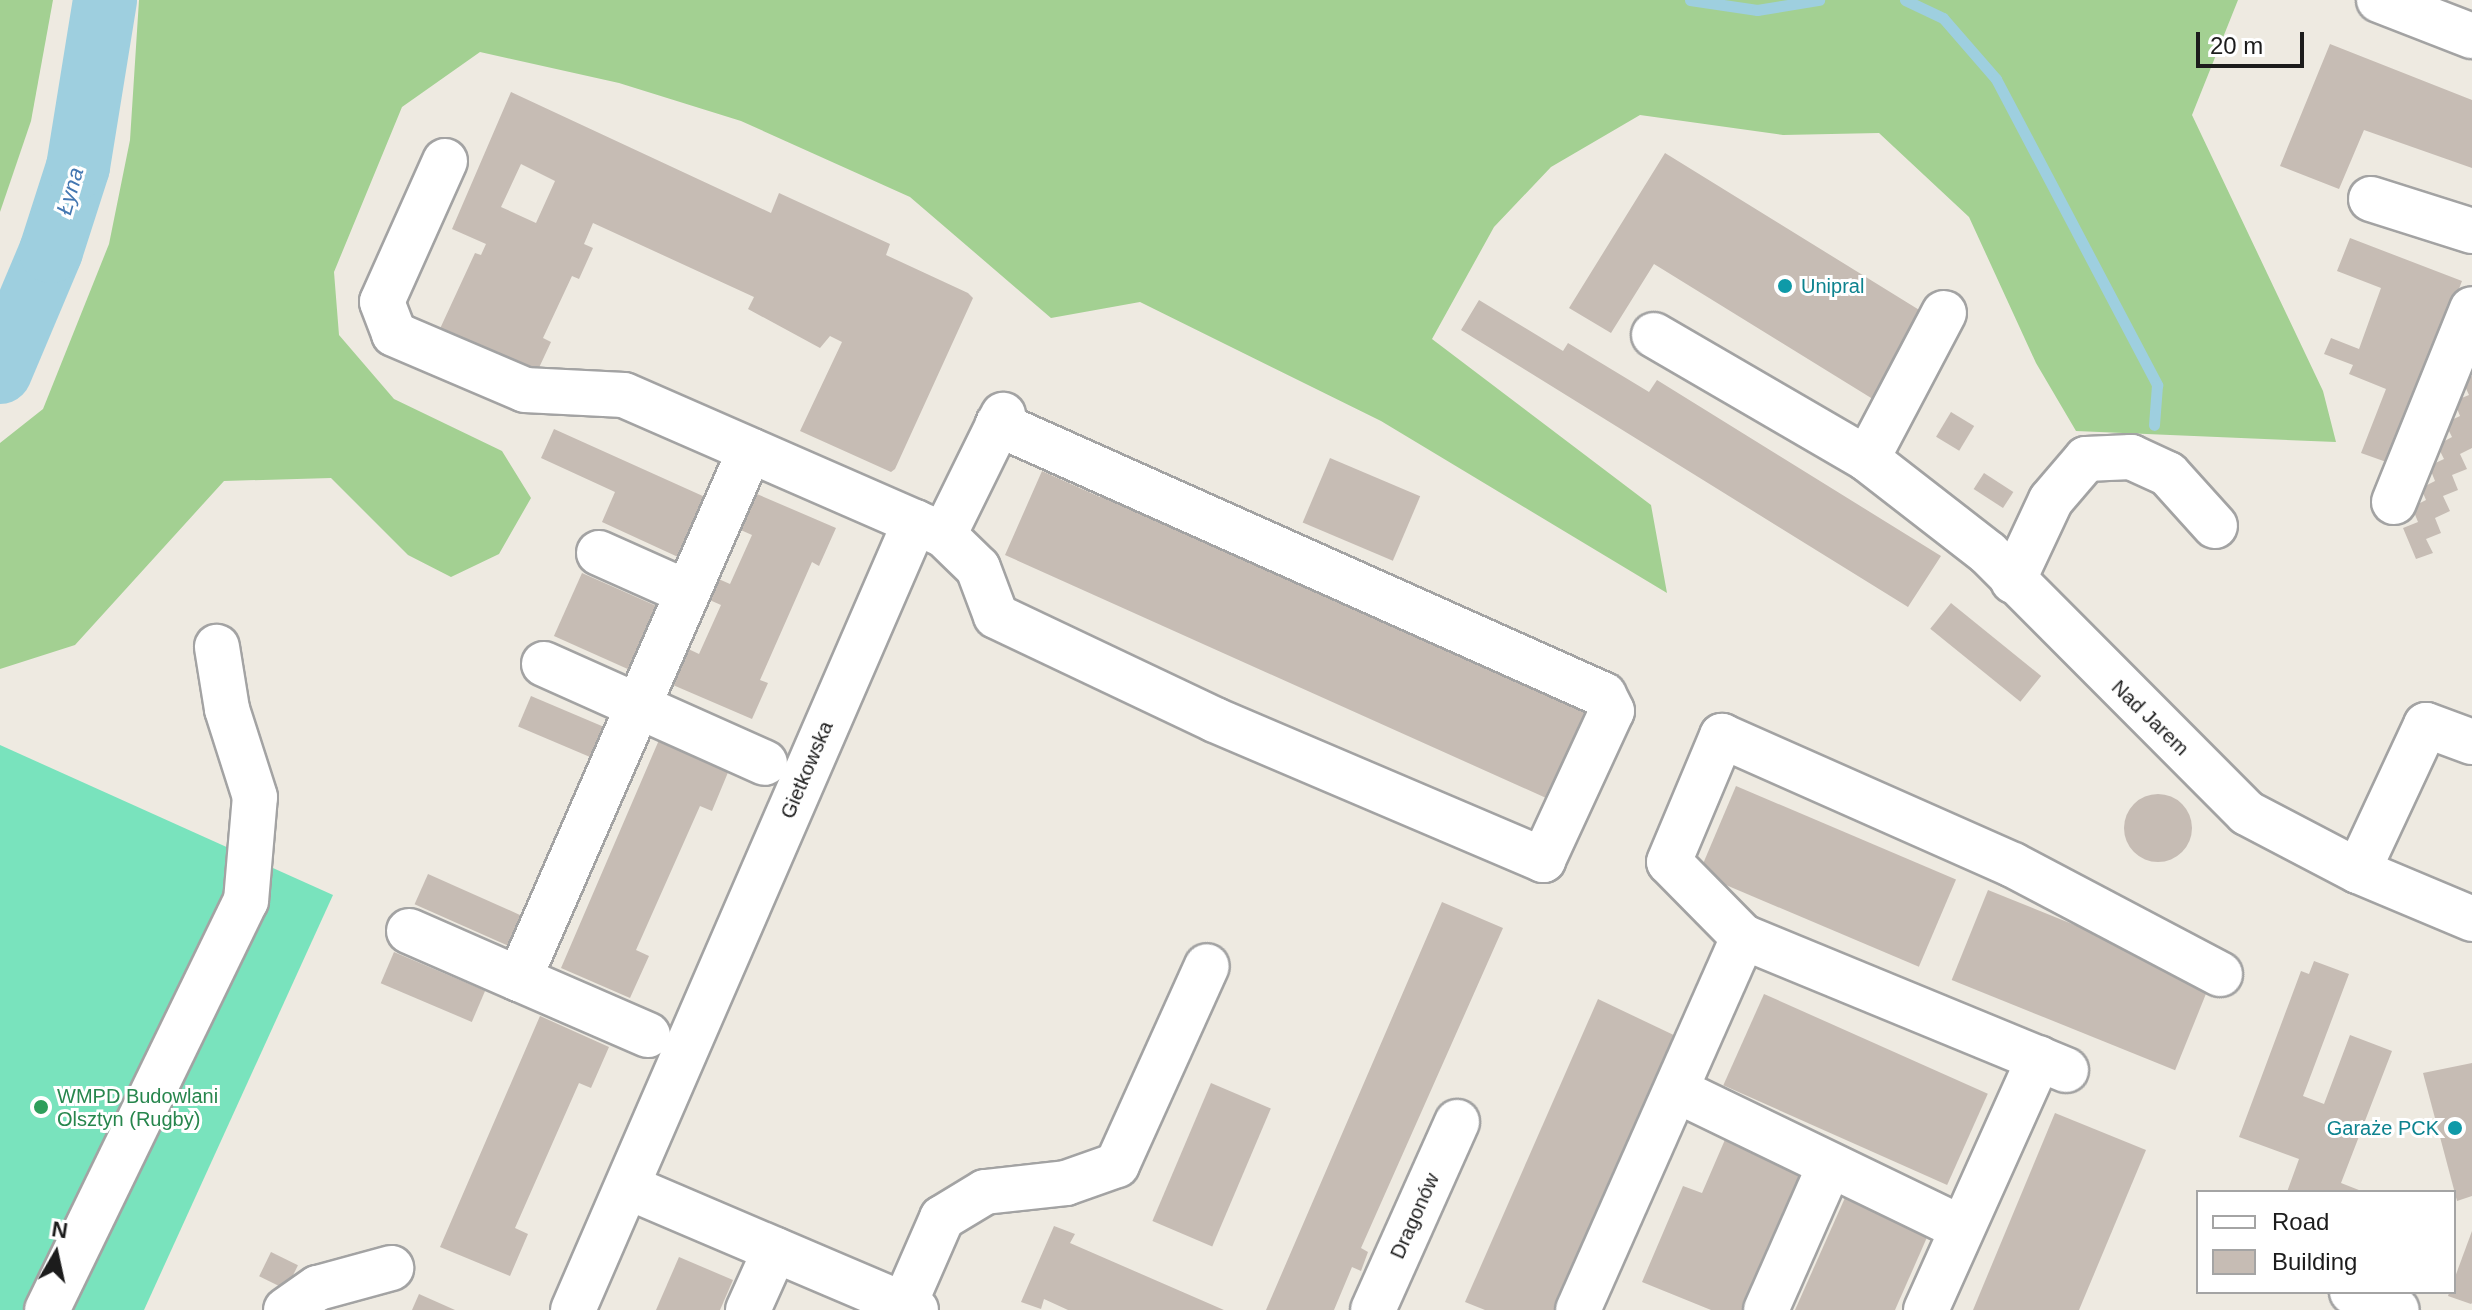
<!DOCTYPE html>
<html>
<head>
<meta charset="utf-8">
<style>
	body { margin:0 }
	#map { position:relative; width:2472px; height:1310px; overflow:hidden; background:#eeeae1; font-family:Arial,sans-serif }
	div>[style] { position:absolute }
	.forest>* { inset:0; background:#a3d092 }
	.pitch>* { inset:0; background:#79e3bd }
	.stream>* { height:11px; margin:-5.5px; padding:0 5.5px; transform-origin:5.5px; border-radius:5.5px; background:#9ecfdf }
	.river>* { height:64px; margin:-32px; padding:0 32px; transform-origin:32px; border-radius:32px; background:#9ecfdf }
	.building>* { inset:0; background:#c6bcb4; transform-origin:0 0 }
	.round { border-radius:50% }
	.roads { filter:drop-shadow(2px 0 #a3a3a3) drop-shadow(-2px 0 #a3a3a3) drop-shadow(0 2px #a3a3a3) drop-shadow(0 -2px #a3a3a3) }
	.minor>* { height:44px; margin:-22px; padding:0 22px; transform-origin:22px; border-radius:22px; background:#fff }
	.dots>* { width:22px; height:22px; translate:-50% -50%; box-sizing:border-box; border:4px solid #fff; border-radius:50% }
	span { translate:-50% -50%; white-space:nowrap; text-align:center; line-height:1.15; -webkit-text-stroke:6px #fff; paint-order:stroke }
	.culture-label { font-size:20px; color:#0d838f }
	.left { translate:0 -50%; text-align:left }
	.right { translate:-100% -50%; text-align:right }
	.street-label { font-size:20px; color:#1c1c1c }
	.leisure-label { font-size:20px; color:#27864d }
	.water-label { font-size:22px; color:#4377b1; font-style:italic }
	.legend { position:absolute; left:2196px; top:1190px; width:260px; height:104px; box-sizing:border-box; background:#fff; border:2px solid #a4a4a4; margin:0; padding:10px 14px; list-style:none; font-size:24px; color:#1c1c1c }
	.legend li { display:flex; align-items:center; gap:16px; height:40px }
	.legend b { width:40px; border:2px solid #a4a4a4 }
	.north { position:absolute; left:16px; top:1214px; width:80px; height:80px; -webkit-text-stroke:6px #fff; paint-order:stroke; rotate:9deg; font-size:22px; font-weight:700; line-height:32px; text-align:center; color:#1c1c1c }
	.north::after { content:''; display:block; margin:auto; width:28px; height:36px; background:#1c1c1c; clip-path:polygon(50% 0,100% 100%,50% 72%,0 100%) }
	.scale { position:absolute; left:2196px; top:32px; width:108px; height:36px; box-sizing:border-box; border:4px solid #1c1c1c; border-top:0; padding-left:10px; font-size:24px; line-height:28px; white-space:nowrap; color:#1c1c1c; -webkit-text-stroke:6px #fff; paint-order:stroke }
</style>
</head>
<body>
<div id="map">
	<div class="forest">
		<div style="clip-path:polygon(0 0,53px 0,31px 121px,0 212px)"></div>
		<div style="clip-path:polygon(139px 0,2238px 0,2192px 115px,2323px 391px,2336px 442px,2076px 431px,2036px 363px,1969px 217px,1879px 133px,1783px 135px,1640px 115px,1551px 167px,1494px 227px,1432px 339px,1651px 505px,1667px 593px,1381px 421px,1140px 302px,1051px 318px,910px 197px,741px 121px,619px 83px,480px 52px,402px 107px,334px 272px,339px 335px,394px 399px,502px 451px,531px 498px,499px 554px,451px 577px,408px 555px,331px 478px,224px 481px,75px 645px,0 669px,0 443px,43px 409px,109px 244px,130px 140px)"></div>
	</div>
	<div class="pitch">
		<div style="clip-path:polygon(0 745px,333px 895px,144px 1310px,0 1310px)"></div>
	</div>
	<div class="stream">
		<div style="left:1690px;top:0;width:68px;rotate:8.5deg"></div>
		<div style="left:1757px;top:10px;width:63px;rotate:-9.2deg"></div>
		<div style="left:1905px;top:0;width:42px;rotate:25.3deg"></div>
		<div style="left:1943px;top:18px;width:81px;rotate:49deg"></div>
		<div style="left:1996px;top:79px;width:346px;rotate:62.2deg"></div>
		<div style="left:2157px;top:385px;width:40px;rotate:94.3deg"></div>
	</div>
	<div class="river">
		<div style="left:0;top:372px;width:131px;rotate:-67.1deg"></div>
		<div style="left:51px;top:251px;width:88px;rotate:-72.2deg"></div>
		<div style="left:78px;top:167px;width:169px;rotate:-80.8deg"></div>
	</div>
	<div class="building">
		<div style="clip-path:polygon(2330px 44px,2472px 100px,2472px 168px,2364px 130px,2339px 189px,2280px 166px)"></div>
		<div style="clip-path:polygon(evenodd,511px 92px,771px 213px,779px 193px,890px 244px,886px 255px,968px 293px,973px 298px,895px 469px,891px 472px,800px 431px,842px 342px,830px 336px,820px 348px,748px 309px,754px 297px,593px 223px,584px 244px,593px 248px,579px 279px,572px 276px,543px 338px,551px 342px,537px 372px,438px 333px,475px 253px,481px 255px,486px 244px,452px 229px,511px 92px,521px 164px,555px 181px,536px 223px,501px 207px,521px 164px)"></div>
		<div style="clip-path:polygon(1665px 153px,1929px 316px,1876px 401px,1654px 264px,1611px 333px,1569px 308px)"></div>
		<div style="clip-path:polygon(2350px 238px,2462px 281px,2392px 464px,2361px 453px,2386px 389px,2349px 374px,2353px 365px,2324px 354px,2331px 338px,2359px 349px,2381px 288px,2337px 271px)"></div>
		<div style="clip-path:polygon(1479px 300px,1563px 351px,1568px 343px,1649px 392px,1657px 380px,1941px 556px,1908px 607px,1461px 330px)"></div>
		<div style="clip-path:polygon(2472px 376px,2472px 448px,2460px 454px,2467px 469px,2452px 475px,2458px 490px,2443px 496px,2450px 511px,2435px 518px,2441px 533px,2426px 539px,2433px 553px,2416px 559px,2403px 528px,2418px 522px,2412px 507px,2426px 500px,2421px 488px,2435px 481px,2429px 466px,2444px 459px,2437px 445px,2452px 437px,2445px 423px,2460px 416px,2454px 401px,2469px 395px,2462px 380px)"></div>
		<div style="left:1951px;top:412px;width:27px;height:29px;rotate:31deg"></div>
		<div style="clip-path:polygon(554px 429px,705px 497px,678px 557px,602px 522px,615px 492px,541px 458px)"></div>
		<div style="left:1330px;top:458px;width:98px;height:70px;rotate:23deg"></div>
		<div style="clip-path:polygon(1042px 471px,1100px 497px,1103px 490px,1595px 707px,1555px 802px,1005px 555px)"></div>
		<div style="left:1984px;top:473px;width:35px;height:19px;rotate:33deg"></div>
		<div style="clip-path:polygon(750px 491px,836px 528px,819px 566px,812px 562px,760px 680px,768px 683px,752px 719px,666px 682px,682px 646px,699px 654px,721px 605px,696px 594px,705px 573px,730px 584px,752px 535px,734px 527px)"></div>
		<div style="left:582px;top:573px;width:82px;height:69px;rotate:24deg"></div>
		<div style="left:1951px;top:603px;width:116px;height:33px;rotate:39deg"></div>
		<div style="left:531px;top:696px;width:82px;height:33px;rotate:23deg"></div>
		<div style="clip-path:polygon(659px 740px,729px 770px,712px 811px,700px 806px,636px 950px,649px 956px,630px 998px,561px 968px)"></div>
		<div style="left:1736px;top:786px;width:239px;height:95px;rotate:23deg"></div>
		<div class="round" style="left:2124px;top:794px;width:68px;height:68px"></div>
		<div style="left:428px;top:874px;width:103px;height:33px;rotate:24deg"></div>
		<div style="left:1988px;top:890px;width:241px;height:97px;rotate:22deg"></div>
		<div style="clip-path:polygon(1442px 902px,1503px 928px,1361px 1248px,1368px 1252px,1361px 1271px,1352px 1267px,1334px 1310px,1266px 1310px)"></div>
		<div style="left:394px;top:952px;width:99px;height:34px;rotate:23deg"></div>
		<div style="clip-path:polygon(2314px 961px,2349px 974px,2303px 1096px,2324px 1104px,2350px 1035px,2392px 1051px,2341px 1183px,2364px 1192px,2287px 1192px,2299px 1159px,2239px 1137px,2301px 971px,2309px 974px)"></div>
		<div style="left:1764px;top:994px;width:245px;height:100px;rotate:24deg"></div>
		<div style="clip-path:polygon(1598px 999px,1680px 1038px,1562px 1310px,1485px 1310px,1465px 1302px)"></div>
		<div style="clip-path:polygon(540px 1016px,609px 1047px,591px 1088px,579px 1083px,515px 1228px,528px 1234px,510px 1276px,440px 1247px)"></div>
		<div style="clip-path:polygon(2472px 1063px,2472px 1196px,2457px 1201px,2423px 1073px)"></div>
		<div style="left:1211px;top:1083px;width:65px;height:150px;rotate:23deg"></div>
		<div style="clip-path:polygon(2055px 1113px,2146px 1150px,2079px 1310px,1973px 1310px)"></div>
		<div style="clip-path:polygon(1727px 1135px,1803px 1171px,1744px 1310px,1711px 1310px,1642px 1282px,1683px 1186px,1702px 1193px)"></div>
		<div style="clip-path:polygon(1848px 1191px,1932px 1226px,1895px 1310px,1795px 1310px)"></div>
		<div style="clip-path:polygon(1054px 1226px,1075px 1234px,1070px 1243px,1224px 1310px,1068px 1310px,1044px 1299px,1041px 1309px,1021px 1302px)"></div>
		<div style="clip-path:polygon(2472px 1231px,2472px 1303px,2471px 1304px,2448px 1296px)"></div>
		<div style="left:271px;top:1252px;width:30px;height:27px;rotate:26deg"></div>
		<div style="clip-path:polygon(679px 1257px,733px 1280px,720px 1310px,656px 1310px)"></div>
		<div style="clip-path:polygon(419px 1294px,455px 1310px,412px 1310px)"></div>
	</div>
	<div class="roads">
		<div class="minor">
			<div style="left:2379px;top:0;width:100px;rotate:21.2deg"></div>
			<div style="left:445px;top:161px;width:154px;rotate:114.1deg"></div>
			<div style="left:382px;top:302px;width:34px;rotate:69deg"></div>
			<div style="left:394px;top:334px;width:142px;rotate:23.1deg"></div>
			<div style="left:525px;top:390px;width:99px;rotate:2.9deg"></div>
			<div style="left:624px;top:395px;width:318px;rotate:23.6deg"></div>
			<div style="left:915px;top:522px;width:859px;rotate:113.46deg"></div>
			<div style="left:2371px;top:199px;width:106px;rotate:17.6deg"></div>
			<div style="left:1654px;top:335px;width:246px;rotate:30.2deg"></div>
			<div style="left:1867px;top:459px;width:153px;rotate:37.8deg"></div>
			<div style="left:1988px;top:553px;width:367px;rotate:45.1deg"></div>
			<div style="left:2247px;top:813px;width:125px;rotate:27.6deg"></div>
			<div style="left:2358px;top:871px;width:124px;rotate:22.8deg"></div>
			<div style="left:1867px;top:459px;width:165px;rotate:-62.2deg"></div>
			<div style="left:2394px;top:502px;width:208px;rotate:-68deg"></div>
			<div style="left:917px;top:523px;width:30px;rotate:24deg"></div>
			<div style="left:944px;top:535px;width:134px;rotate:-63.8deg"></div>
			<div style="left:944px;top:535px;width:47px;rotate:44.1deg"></div>
			<div style="left:978px;top:568px;width:51px;rotate:69.4deg"></div>
			<div style="left:996px;top:616px;width:242px;rotate:25.4deg"></div>
			<div style="left:1215px;top:720px;width:357px;rotate:23.1deg"></div>
			<div style="left:1543px;top:860px;width:164px;rotate:-65.2deg"></div>
			<div style="left:1612px;top:711px;width:18px;rotate:-117deg"></div>
			<div style="left:1604px;top:695px;width:664px;rotate:-155.91deg"></div>
			<div style="left:599px;top:553px;width:95px;rotate:24.1deg"></div>
			<div style="left:2013px;top:581px;width:89px;rotate:-64.9deg"></div>
			<div style="left:2051px;top:500px;width:54px;rotate:-49.5deg"></div>
			<div style="left:2086px;top:459px;width:45px;rotate:-2.5deg"></div>
			<div style="left:2131px;top:457px;width:41px;rotate:24.7deg"></div>
			<div style="left:2168px;top:474px;width:70px;rotate:47.9deg"></div>
			<div style="left:544px;top:664px;width:242px;rotate:24.1deg"></div>
			<div style="left:2358px;top:871px;width:161px;rotate:-65deg"></div>
			<div style="left:2426px;top:725px;width:49px;rotate:20.3deg"></div>
			<div style="left:409px;top:931px;width:120px;rotate:23.6deg"></div>
			<div style="left:648px;top:1035px;width:141px;rotate:-156.5deg"></div>
			<div style="left:519px;top:979px;width:577px;rotate:-66.41deg"></div>
			<div style="left:2066px;top:1070px;width:349px;rotate:-157.6deg"></div>
			<div style="left:1743px;top:937px;width:105px;rotate:-134.6deg"></div>
			<div style="left:1669px;top:862px;width:137px;rotate:-67.2deg"></div>
			<div style="left:1722px;top:736px;width:318px;rotate:23.9deg"></div>
			<div style="left:2013px;top:865px;width:234px;rotate:27.8deg"></div>
			<div style="left:1678px;top:1091px;width:315px;rotate:25.8deg"></div>
			<div style="left:628px;top:1187px;width:313px;rotate:23.1deg"></div>
			<div style="left:2352px;top:1292px;width:48px;rotate:21.8deg"></div>
			<div style="left:904px;top:1305px;width:95px;rotate:-66.4deg"></div>
			<div style="left:942px;top:1218px;width:50px;rotate:-31.2deg"></div>
			<div style="left:985px;top:1192px;width:81px;rotate:-6.3deg"></div>
			<div style="left:1066px;top:1183px;width:54px;rotate:-19.4deg"></div>
			<div style="left:1117px;top:1165px;width:218px;rotate:-65.7deg"></div>
			<div style="left:47px;top:1310px;width:455px;rotate:-64.1deg"></div>
			<div style="left:246px;top:901px;width:104px;rotate:-85.1deg"></div>
			<div style="left:255px;top:797px;width:92px;rotate:-107.7deg"></div>
			<div style="left:227px;top:709px;width:63px;rotate:-99.2deg"></div>
			<div style="left:286px;top:1310px;width:39px;rotate:-35deg"></div>
			<div style="left:318px;top:1288px;width:76px;rotate:-15.3deg"></div>
			<div style="left:748px;top:1310px;width:66px;rotate:-65.8deg"></div>
			<div style="left:1373px;top:1310px;width:206px;rotate:-65.9deg"></div>
			<div style="left:1578px;top:1310px;width:408px;rotate:-66.1deg"></div>
			<div style="left:1766px;top:1310px;width:156px;rotate:-66.2deg"></div>
			<div style="left:1926px;top:1310px;width:276px;rotate:-65.8deg"></div>
		</div>
	</div>
	<div class="dots">
		<div style="left:1785px;top:286px;background:#0f9aa8"></div>
		<div style="left:41px;top:1107px;background:#2e9e5b"></div>
		<div style="left:2455px;top:1128px;background:#0f9aa8"></div>
	</div>
	<div class="culture-label">
		<span class="left" style="left:1801px;top:286px">Unipral</span>
		<span class="right" style="left:2439px;top:1128px">Garaże PCK</span>
	</div>
	<div class="street-label">
		<span style="left:2150px;top:718px;rotate:44deg">Nad Jarem</span>
		<span style="left:807px;top:770px;rotate:-67deg">Gietkowska</span>
		<span style="left:1415px;top:1216px;rotate:-66deg">Dragonów</span>
	</div>
	<div class="leisure-label">
		<span class="left" style="left:57px;top:1108px">WMPD Budowlani<br>Olsztyn (Rugby)</span>
	</div>
	<div class="water-label">
		<span style="left:70px;top:191px;rotate:-74deg">Łyna</span>
	</div>
	<ul class="legend">
	<li><b style="height:10px;background:#fff"></b>Road</li>
	<li><b style="height:22px;background:#c6bcb4"></b>Building</li>
	</ul>
	<div class="north">N</div>
	<div class="scale">20 m</div>
</div>
</body>
</html>
